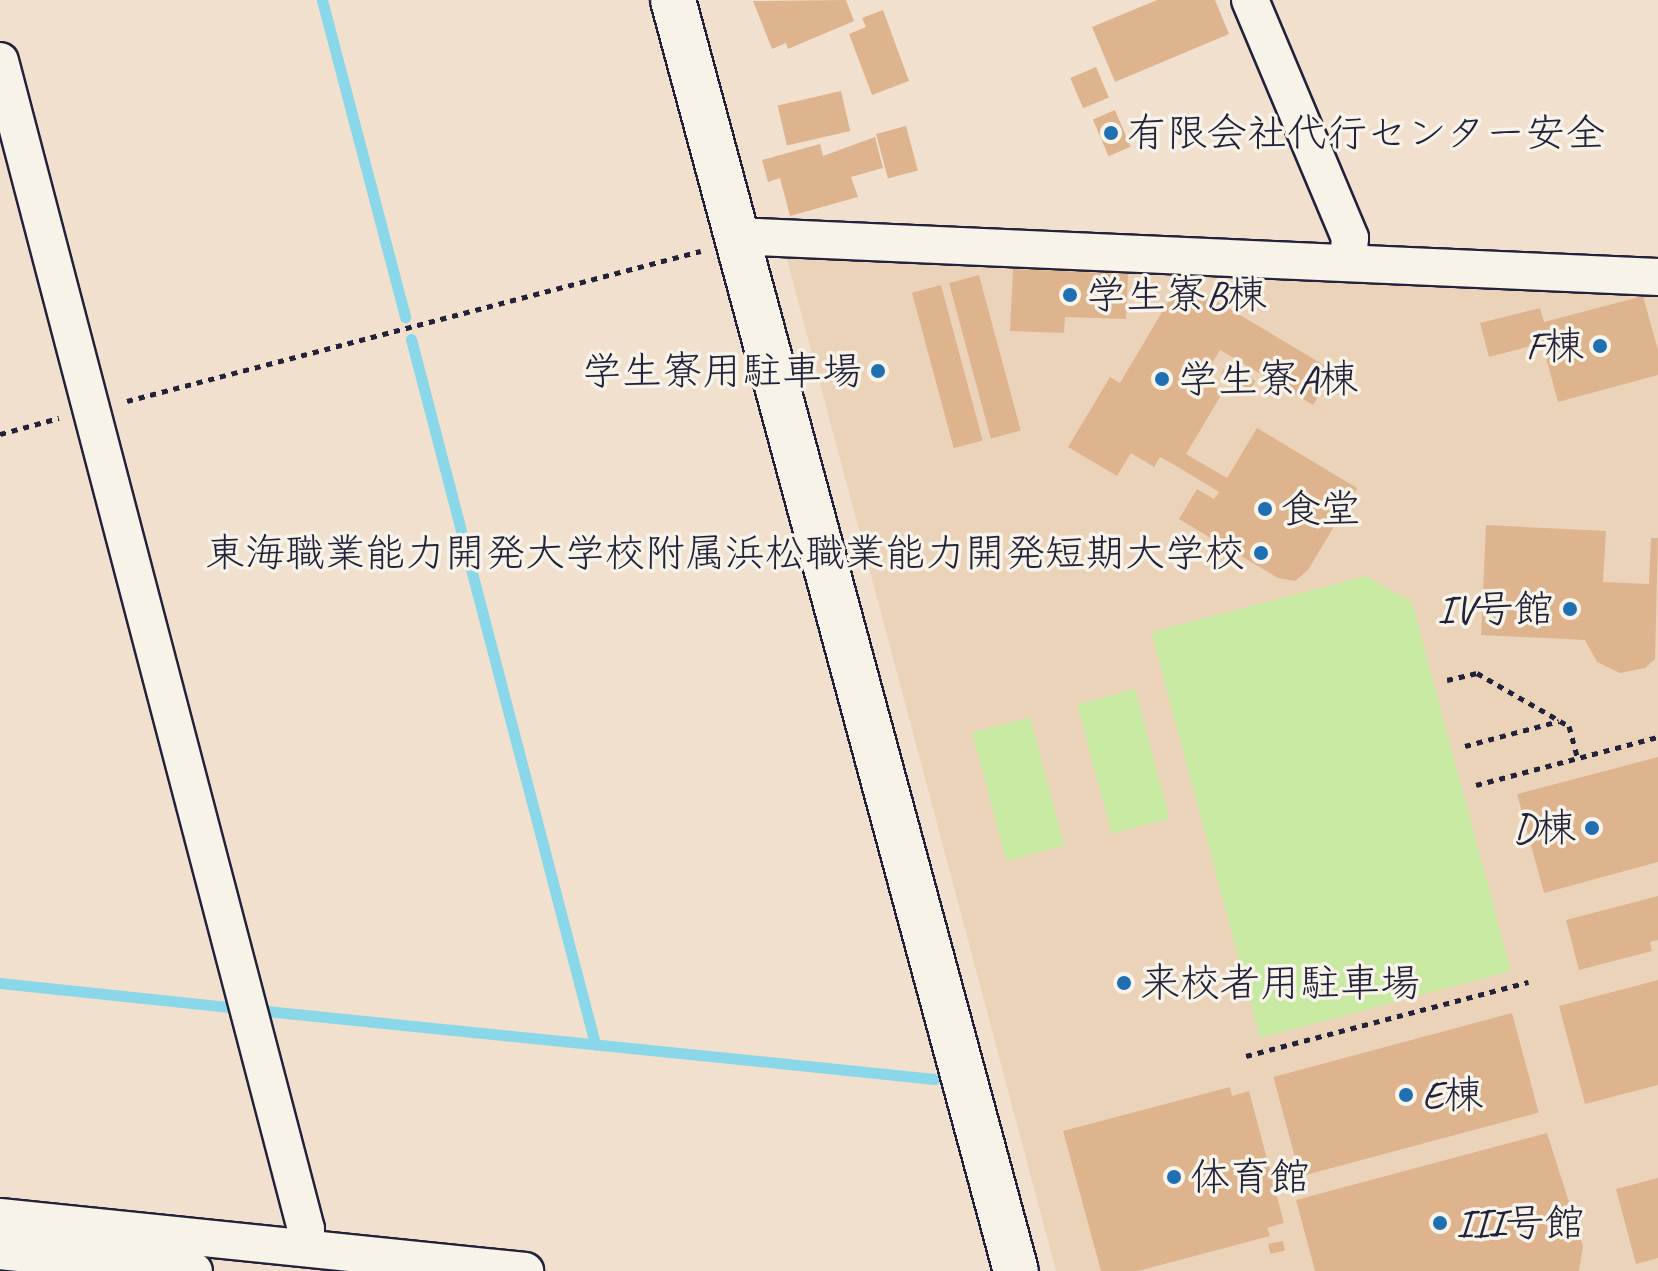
<!DOCTYPE html>
<html>
<head>
<meta charset="utf-8">
<style>
	body { margin:0 }
	#map { position:relative; width:1658px; height:1271px; overflow:hidden; background:#f0e0cd; font-family:Caveat,"Klee One",sans-serif }
	div>[style] { position:absolute }
	.built>* { inset:0; background:#ebd3ba }
	.green>* { inset:0; background:#c8e9a1; transform-origin:0 0 }
	.stream>* { height:11px; margin:-5.5px; padding:0 5.5px; transform-origin:5.5px; border-radius:5.5px; background:#89d7e8 }
	.building>* { inset:0; background:#deb48f; transform-origin:0 0 }
	.path>* { height:5px; margin-top:-2.5px; transform-origin:0; background:repeating-linear-gradient(90deg,#22223b 0 6px,transparent 0 12px) }
	.roads { filter:drop-shadow(2px 0 #22223b) drop-shadow(-2px 0 #22223b) drop-shadow(0 2px #22223b) drop-shadow(0 -2px #22223b) }
	.street>* { height:36px; margin:-18px; padding:0 18px; transform-origin:18px; border-radius:18px; background:#f7f3e8 }
	.secondary>* { height:44px; margin:-22px; padding:0 22px; transform-origin:22px; border-radius:22px; background:#f7f3e8 }
	.dots>* { width:22px; height:22px; translate:-50% -50%; box-sizing:border-box; border:4px solid #f7f3e8; border-radius:50% }
	span { translate:-50% -50%; white-space:nowrap; text-align:center; line-height:1.15; -webkit-text-stroke:7px #f7f3e8; paint-order:stroke }
	.poi-label { font-size:40px; color:#22223b }
	.left { translate:0 -50%; text-align:left }
	.right { translate:-100% -50%; text-align:right }
</style>
</head>
<body>
<div id="map">
	<div class="built">
		<div style="clip-path:polygon(786px 256px,1658px 295px,1658px 1271px,1056px 1271px)"></div>
	</div>
	<div class="green">
		<div style="clip-path:polygon(1366px 576px,1412px 602px,1511px 971px,1260px 1038px,1151px 632px)"></div>
		<div style="left:1135px;top:689px;width:134px;height:60px;rotate:75deg"></div>
		<div style="left:1030px;top:717px;width:133px;height:60px;rotate:75deg"></div>
	</div>
	<div class="stream">
		<div style="left:322px;top:0;width:328px;rotate:75.3deg"></div>
		<div style="left:411px;top:339px;width:729px;rotate:75.37deg"></div>
		<div style="left:0;top:983px;width:231px;rotate:6deg"></div>
		<div style="left:266px;top:1011px;width:672px;rotate:5.8deg"></div>
	</div>
	<div class="building">
		<div style="clip-path:polygon(846px 0,854px 21px,788px 49px,786px 43px,772px 49px,753px 1px)"></div>
		<div style="clip-path:polygon(1157px 0,1215px 0,1229px 34px,1115px 82px,1092px 27px)"></div>
		<div style="clip-path:polygon(883px 10px,909px 81px,872px 95px,849px 34px,866px 27px,862px 18px)"></div>
		<div style="left:1096px;top:67px;width:33px;height:28px;rotate:67deg"></div>
		<div style="left:841px;top:91px;width:41px;height:65px;rotate:77deg"></div>
		<div style="left:1115px;top:110px;width:40px;height:24px;rotate:67deg"></div>
		<div style="left:906px;top:126px;width:46px;height:31px;rotate:75deg"></div>
		<div style="clip-path:polygon(875px 137px,883px 168px,851px 177px,858px 197px,790px 216px,780px 178px,768px 182px,762px 160px,820px 144px,823px 156px)"></div>
		<div style="clip-path:polygon(1013px 269px,1128px 274px,1126px 319px,1065px 317px,1064px 333px,1010px 331px)"></div>
		<div style="left:979px;top:275px;width:161px;height:31px;rotate:75deg"></div>
		<div style="clip-path:polygon(1181px 280px,1334px 371px,1313px 405px,1220px 350px,1202px 380px,1223px 392px,1186px 454px,1227px 478px,1257px 428px,1357px 488px,1308px 570px,1295px 581px,1278px 578px,1179px 519px,1197px 489px,1214px 499px,1219px 492px,1178px 467px,1160px 457px,1154px 467px,1131px 453px,1117px 476px,1068px 447px,1110px 377px,1120px 383px)"></div>
		<div style="clip-path:polygon(1145px 282px,1160px 283px,1159px 293px,1145px 293px)"></div>
		<div style="left:941px;top:285px;width:161px;height:30px;rotate:75deg"></div>
		<div style="clip-path:polygon(1643px 296px,1658px 350px,1658px 375px,1558px 402px,1542px 343px,1489px 357px,1480px 323px,1540px 308px,1544px 322px)"></div>
		<div style="left:1227px;top:364px;width:33px;height:11px;rotate:31deg"></div>
		<div style="clip-path:polygon(1486px 525px,1606px 531px,1603px 582px,1649px 584px,1651px 538px,1658px 538px,1655px 659px,1645px 668px,1620px 673px,1597px 662px,1585px 640px,1481px 635px)"></div>
		<div style="clip-path:polygon(1658px 757px,1658px 862px,1544px 893px,1517px 794px)"></div>
		<div style="clip-path:polygon(1658px 896px,1658px 940px,1650px 942px,1652px 951px,1579px 970px,1566px 920px)"></div>
		<div style="clip-path:polygon(1658px 980px,1658px 1085px,1585px 1104px,1559px 1006px)"></div>
		<div style="left:1512px;top:1013px;width:103px;height:247px;rotate:75deg"></div>
		<div style="clip-path:polygon(1230px 1087px,1232px 1096px,1249px 1091px,1284px 1223px,1267px 1228px,1270px 1236px,1138px 1271px,1101px 1271px,1063px 1131px)"></div>
		<div style="clip-path:polygon(1547px 1133px,1583px 1246px,1579px 1271px,1315px 1271px,1296px 1200px)"></div>
		<div style="clip-path:polygon(1658px 1178px,1658px 1258px,1636px 1264px,1616px 1189px)"></div>
		<div style="left:1283px;top:1241px;width:10px;height:15px;rotate:79deg"></div>
	</div>
	<div class="path">
		<div style="left:127px;top:401px;width:593px;rotate:-14.65deg"></div>
		<div style="left:0;top:434px;width:61px;rotate:-15.2deg"></div>
		<div style="left:1447px;top:680px;width:31px;rotate:-13deg"></div>
		<div style="left:1477px;top:673px;width:96px;rotate:30deg"></div>
		<div style="left:1560px;top:721px;width:10px;rotate:29deg"></div>
		<div style="left:1569px;top:726px;width:34px;rotate:75deg"></div>
		<div style="left:1465px;top:746px;width:97px;rotate:-14.9deg"></div>
		<div style="left:1476px;top:785px;width:188px;rotate:-14.8deg"></div>
		<div style="left:1246px;top:1056px;width:292px;rotate:-14.7deg"></div>
	</div>
	<div class="roads">
		<div class="street">
			<div style="left:1250px;top:0;width:258px;rotate:67.2deg"></div>
			<div style="left:1350px;top:238px;width:25px;rotate:95deg"></div>
			<div style="left:0;top:61px;width:1207px;rotate:75.32deg"></div>
			<div style="left:306px;top:1229px;width:19px;rotate:96deg"></div>
			<div style="left:741px;top:241px;width:16px;rotate:-14deg"></div>
			<div style="left:757px;top:237px;width:902px;rotate:2.54deg"></div>
			<div style="left:0;top:1217px;width:528px;rotate:5.87deg"></div>
			<div style="left:0;top:1251px;width:195px;rotate:5.9deg"></div>
		</div>
		<div class="secondary">
			<div style="left:673px;top:0;width:1316px;rotate:74.9deg"></div>
		</div>
	</div>
	<div class="dots">
		<div style="left:1111px;top:133px;background:#1f6fb2"></div>
		<div style="left:1070px;top:295px;background:#1f6fb2"></div>
		<div style="left:1600px;top:346px;background:#1f6fb2"></div>
		<div style="left:878px;top:371px;background:#1f6fb2"></div>
		<div style="left:1162px;top:379px;background:#1f6fb2"></div>
		<div style="left:1265px;top:509px;background:#1f6fb2"></div>
		<div style="left:1261px;top:553px;background:#1f6fb2"></div>
		<div style="left:1570px;top:609px;background:#1f6fb2"></div>
		<div style="left:1592px;top:828px;background:#1f6fb2"></div>
		<div style="left:1124px;top:983px;background:#1f6fb2"></div>
		<div style="left:1406px;top:1095px;background:#1f6fb2"></div>
		<div style="left:1174px;top:1177px;background:#1f6fb2"></div>
		<div style="left:1440px;top:1223px;background:#1f6fb2"></div>
	</div>
	<div class="poi-label">
		<span class="left" style="left:1127px;top:133px">有限会社代行センター安全</span>
		<span class="left" style="left:1086px;top:295px">学生寮B棟</span>
		<span class="right" style="left:1584px;top:346px">F棟</span>
		<span class="right" style="left:862px;top:371px">学生寮用駐車場</span>
		<span class="left" style="left:1178px;top:379px">学生寮A棟</span>
		<span class="left" style="left:1281px;top:509px">食堂</span>
		<span class="right" style="left:1245px;top:553px">東海職業能力開発大学校附属浜松職業能力開発短期大学校</span>
		<span class="right" style="left:1554px;top:609px">IV号館</span>
		<span class="right" style="left:1576px;top:828px">D棟</span>
		<span class="left" style="left:1140px;top:983px">来校者用駐車場</span>
		<span class="left" style="left:1422px;top:1095px">E棟</span>
		<span class="left" style="left:1190px;top:1177px">体育館</span>
		<span class="left" style="left:1456px;top:1223px">III号館</span>
	</div>
</div>
</body>
</html>
